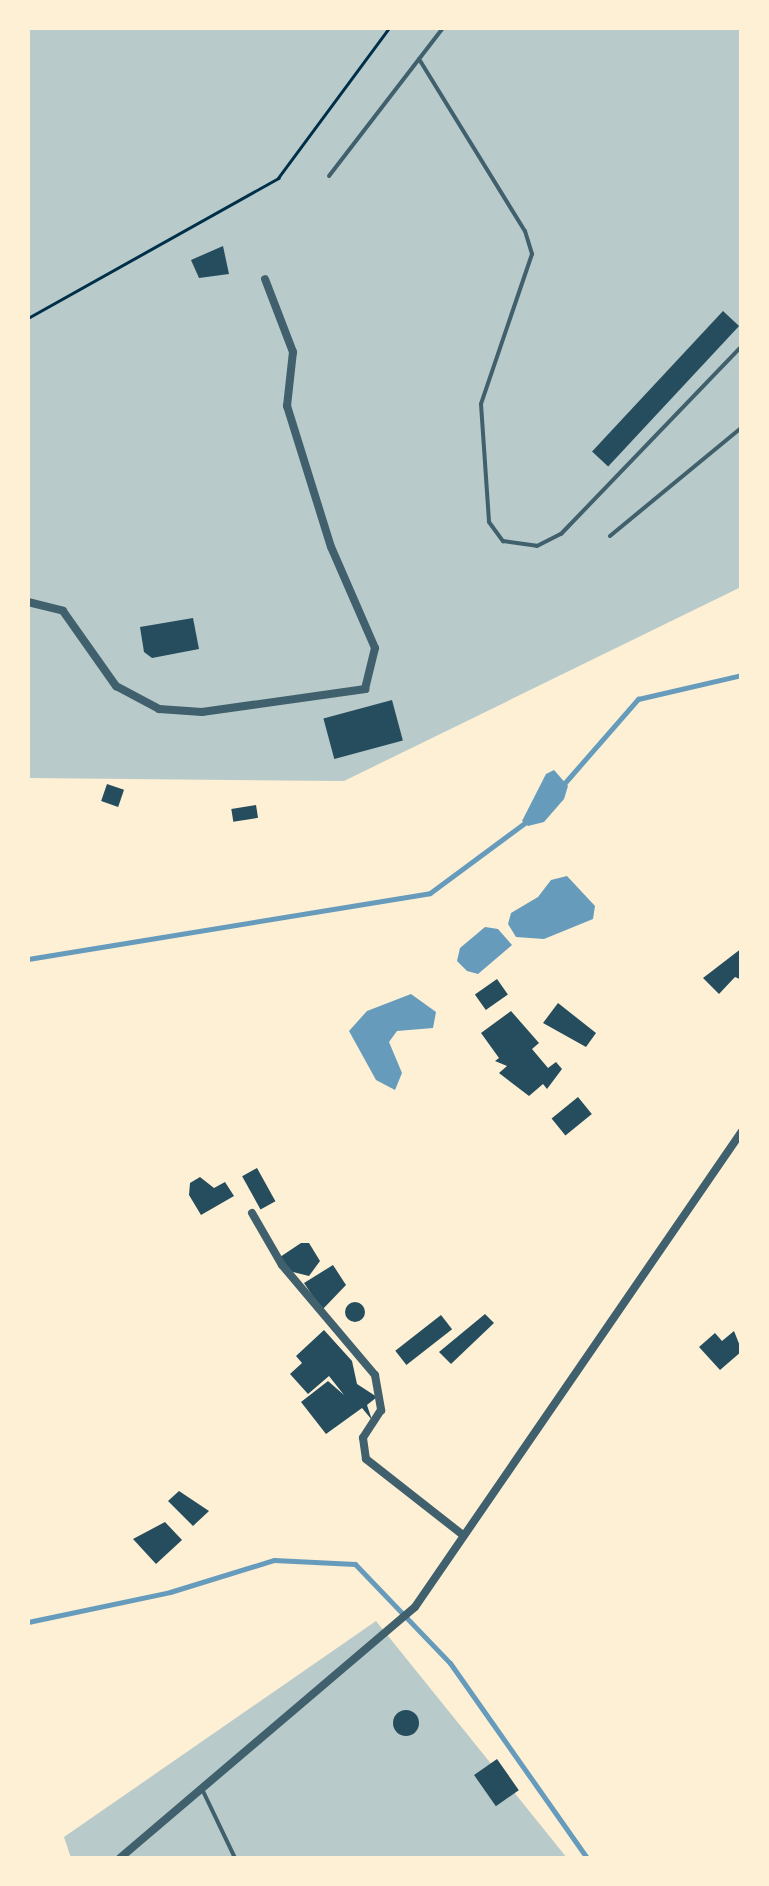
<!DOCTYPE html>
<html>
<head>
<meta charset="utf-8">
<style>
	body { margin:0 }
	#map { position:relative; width:769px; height:1886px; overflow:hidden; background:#fdf0d5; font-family:"Fira Sans Condensed",sans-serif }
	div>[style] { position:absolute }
	.green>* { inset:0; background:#b9caca }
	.water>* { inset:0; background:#669bbc }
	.stream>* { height:5px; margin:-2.5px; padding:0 2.5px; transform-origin:2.5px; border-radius:2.5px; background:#669bbc }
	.building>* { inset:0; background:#264d5e; transform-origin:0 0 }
	.round { border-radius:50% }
	.path>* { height:2.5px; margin:-1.25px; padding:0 1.25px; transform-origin:1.25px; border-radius:1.25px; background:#003049 }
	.service>* { height:4px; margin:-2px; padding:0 2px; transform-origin:2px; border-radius:2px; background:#3f606c }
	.minor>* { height:8px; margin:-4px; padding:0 4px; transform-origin:4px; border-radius:4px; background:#3f606c }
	span { translate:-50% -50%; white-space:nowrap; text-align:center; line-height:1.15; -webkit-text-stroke:8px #fdf0d5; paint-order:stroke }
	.frame { position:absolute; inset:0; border:30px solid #fdf0d5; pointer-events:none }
</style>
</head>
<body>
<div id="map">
	<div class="green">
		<div style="clip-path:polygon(28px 28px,741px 28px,741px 587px,344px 781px,28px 778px)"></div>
		<div style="clip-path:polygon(376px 1621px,567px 1858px,71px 1858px,64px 1837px)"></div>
	</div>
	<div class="water">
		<div style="clip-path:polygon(554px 770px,568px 786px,564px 799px,544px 822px,528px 826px,522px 821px,546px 774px)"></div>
		<div style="clip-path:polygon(567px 876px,595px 906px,593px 919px,544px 939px,516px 937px,508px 924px,511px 913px,538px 897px,551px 880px)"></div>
		<div style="clip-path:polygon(485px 927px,498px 929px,512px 945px,478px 974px,467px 971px,457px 961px,460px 948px)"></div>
		<div style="clip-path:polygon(411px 994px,436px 1012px,433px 1028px,397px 1031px,389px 1042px,402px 1073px,395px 1090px,376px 1080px,349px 1031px,367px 1011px)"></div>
	</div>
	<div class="stream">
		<div style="left:562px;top:786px;width:116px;rotate:-48.9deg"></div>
		<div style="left:638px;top:699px;width:107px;rotate:-13deg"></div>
		<div style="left:28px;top:959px;width:407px;rotate:-9.3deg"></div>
		<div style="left:430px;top:893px;width:124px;rotate:-36.5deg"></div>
		<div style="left:28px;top:1622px;width:145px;rotate:-11.9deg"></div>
		<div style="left:170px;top:1592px;width:109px;rotate:-17.1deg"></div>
		<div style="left:274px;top:1560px;width:81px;rotate:2.8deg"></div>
		<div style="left:355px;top:1564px;width:137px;rotate:46.2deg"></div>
		<div style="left:450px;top:1663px;width:238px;rotate:54.9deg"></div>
	</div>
	<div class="building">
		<div style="clip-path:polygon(223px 246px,229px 274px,199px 278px,191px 260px)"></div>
		<div style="left:723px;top:311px;width:22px;height:192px;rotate:43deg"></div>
		<div style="clip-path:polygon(193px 618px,199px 649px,152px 658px,144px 652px,140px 627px)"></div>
		<div style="left:392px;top:700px;width:42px;height:71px;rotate:75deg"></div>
		<div style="left:107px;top:784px;width:18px;height:18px;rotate:19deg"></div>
		<div style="left:256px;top:805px;width:13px;height:25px;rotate:81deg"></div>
		<div style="clip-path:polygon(742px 948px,742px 980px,735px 977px,719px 994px,703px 978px)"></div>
		<div style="left:497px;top:979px;width:19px;height:27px;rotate:55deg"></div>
		<div style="clip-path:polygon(558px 1003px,596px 1033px,586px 1047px,543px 1023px)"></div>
		<div style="clip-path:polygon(511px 1011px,539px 1043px,532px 1049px,548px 1068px,556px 1062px,562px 1069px,547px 1089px,543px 1084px,529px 1096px,499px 1073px,507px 1066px,495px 1061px,499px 1058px,481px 1033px)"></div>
		<div style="left:578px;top:1097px;width:22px;height:34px;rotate:51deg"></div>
		<div style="left:257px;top:1168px;width:38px;height:17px;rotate:61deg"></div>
		<div style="clip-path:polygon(200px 1177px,214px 1188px,225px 1182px,234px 1196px,201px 1215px,189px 1195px,190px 1183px)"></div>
		<div style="clip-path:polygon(301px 1243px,309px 1243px,320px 1261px,309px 1276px,289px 1271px,280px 1257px)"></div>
		<div style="clip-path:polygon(333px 1265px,346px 1285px,322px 1310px,304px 1283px)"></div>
		<div class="round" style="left:345px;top:1302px;width:20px;height:20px"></div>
		<div style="clip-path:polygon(485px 1314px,494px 1323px,451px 1364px,439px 1352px)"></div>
		<div style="left:441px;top:1315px;width:18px;height:58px;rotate:52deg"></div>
		<div style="clip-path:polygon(324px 1330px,352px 1361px,357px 1384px,377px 1397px,367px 1405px,372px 1420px,362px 1408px,326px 1434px,301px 1402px,328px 1381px,344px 1395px,329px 1376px,308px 1394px,290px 1374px,302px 1363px,296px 1356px)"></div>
		<div style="clip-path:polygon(734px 1331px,742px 1351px,720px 1370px,699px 1347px,715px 1333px,722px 1341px)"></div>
		<div style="clip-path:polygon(179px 1491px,209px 1511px,193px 1526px,168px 1501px)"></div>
		<div style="clip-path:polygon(165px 1522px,182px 1540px,156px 1564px,133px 1539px)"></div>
		<div class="round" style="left:393px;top:1710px;width:26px;height:26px"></div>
		<div style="left:497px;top:1759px;width:38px;height:28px;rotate:55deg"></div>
	</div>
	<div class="path">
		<div style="left:28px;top:318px;width:287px;rotate:-29.2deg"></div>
		<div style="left:278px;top:178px;width:187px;rotate:-53.5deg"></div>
	</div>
	<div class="service">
		<div style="left:419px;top:59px;width:202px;rotate:58.4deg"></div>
		<div style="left:525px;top:231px;width:24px;rotate:73deg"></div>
		<div style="left:532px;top:254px;width:158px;rotate:108.8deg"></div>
		<div style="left:481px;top:404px;width:118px;rotate:86.1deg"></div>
		<div style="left:489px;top:522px;width:24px;rotate:54deg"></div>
		<div style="left:503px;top:541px;width:34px;rotate:8deg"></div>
		<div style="left:537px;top:546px;width:27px;rotate:-27deg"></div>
		<div style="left:561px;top:534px;width:261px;rotate:-46.1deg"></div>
		<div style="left:329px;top:176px;width:187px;rotate:-52.4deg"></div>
		<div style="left:610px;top:536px;width:171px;rotate:-39.5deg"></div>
		<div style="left:202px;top:1789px;width:76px;rotate:64.4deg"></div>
	</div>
	<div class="minor">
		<div style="left:28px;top:602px;width:36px;rotate:14deg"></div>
		<div style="left:63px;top:611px;width:92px;rotate:54.8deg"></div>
		<div style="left:116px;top:686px;width:49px;rotate:28.1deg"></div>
		<div style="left:159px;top:709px;width:43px;rotate:4deg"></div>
		<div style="left:202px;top:712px;width:165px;rotate:-8deg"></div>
		<div style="left:365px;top:689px;width:42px;rotate:-76.3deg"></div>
		<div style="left:375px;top:648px;width:110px;rotate:-113.5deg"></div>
		<div style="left:331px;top:547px;width:148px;rotate:-107.3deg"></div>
		<div style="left:287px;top:406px;width:54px;rotate:-83.7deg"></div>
		<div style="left:293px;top:352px;width:78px;rotate:-111deg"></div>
		<div style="left:252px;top:1213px;width:60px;rotate:60deg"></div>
		<div style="left:282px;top:1265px;width:144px;rotate:49.8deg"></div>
		<div style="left:375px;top:1375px;width:36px;rotate:80deg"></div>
		<div style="left:381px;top:1410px;width:33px;rotate:123deg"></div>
		<div style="left:363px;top:1438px;width:21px;rotate:82deg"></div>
		<div style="left:366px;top:1459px;width:123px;rotate:38.1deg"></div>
		<div style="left:120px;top:1858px;width:387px;rotate:-40.4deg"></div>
		<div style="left:415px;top:1607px;width:577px;rotate:-55.51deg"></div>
	</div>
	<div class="frame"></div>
</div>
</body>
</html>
